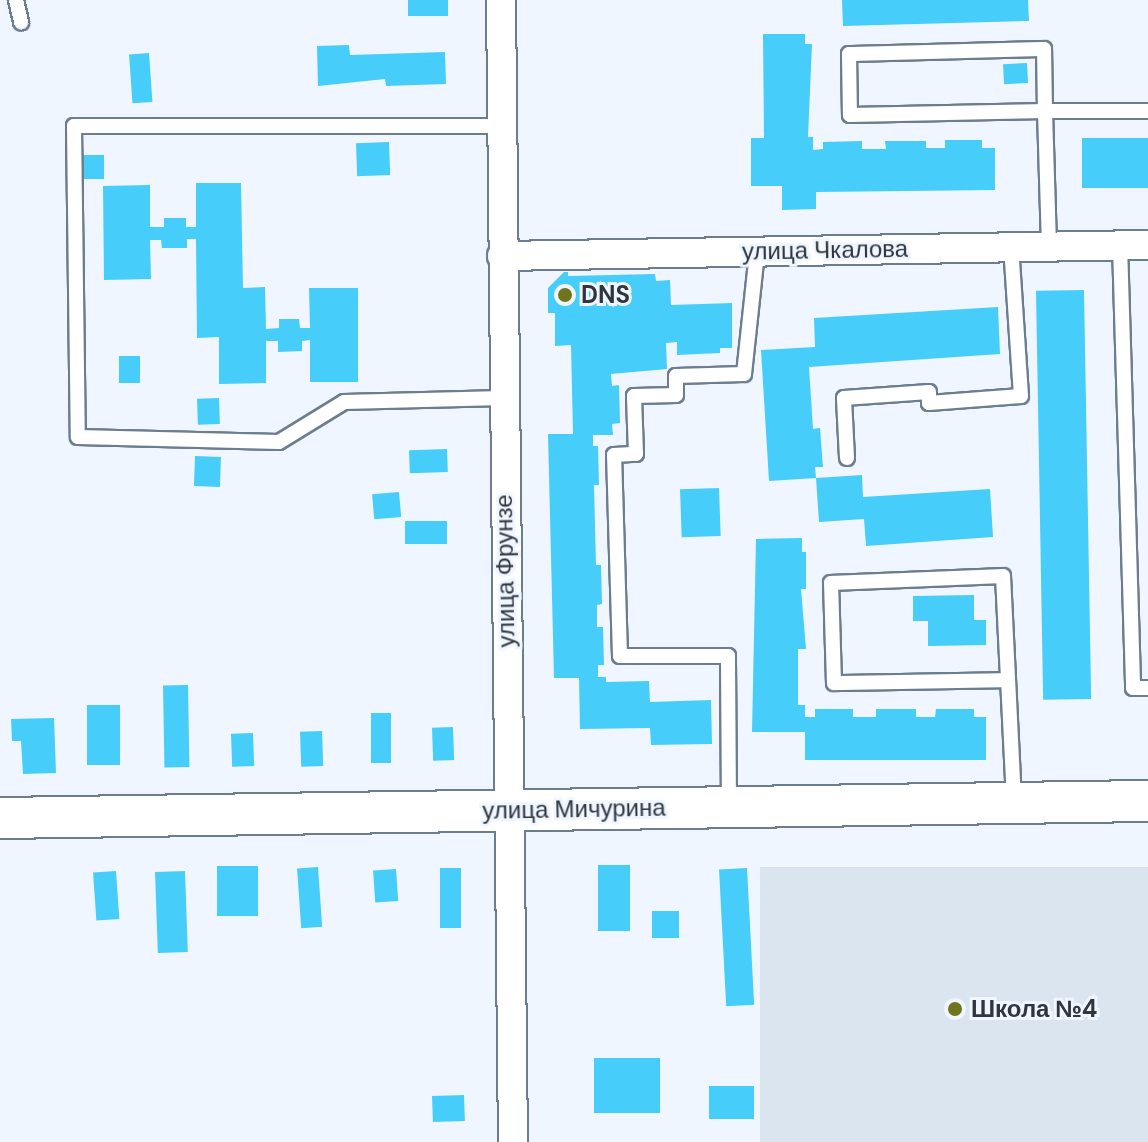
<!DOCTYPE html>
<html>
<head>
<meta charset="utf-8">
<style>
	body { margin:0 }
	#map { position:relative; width:1148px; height:1142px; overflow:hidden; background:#eff6ff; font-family:"DM Sans",sans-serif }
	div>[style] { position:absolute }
	.built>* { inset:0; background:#dbe5ef; transform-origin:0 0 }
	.building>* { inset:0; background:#47cdf9; transform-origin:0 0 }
	.roads { filter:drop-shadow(2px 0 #6d7d90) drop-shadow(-2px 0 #6d7d90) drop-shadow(0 2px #6d7d90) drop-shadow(0 -2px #6d7d90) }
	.lane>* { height:14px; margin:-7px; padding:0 7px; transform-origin:7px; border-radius:7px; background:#fff }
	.street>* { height:28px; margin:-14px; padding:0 14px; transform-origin:14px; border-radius:14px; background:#fff }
	.secondary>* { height:40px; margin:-20px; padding:0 20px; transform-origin:20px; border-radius:20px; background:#fff }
	.dots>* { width:22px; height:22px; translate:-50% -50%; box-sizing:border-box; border:4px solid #eff6ff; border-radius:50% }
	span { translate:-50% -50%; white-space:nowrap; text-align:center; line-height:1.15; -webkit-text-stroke:6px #eff6ff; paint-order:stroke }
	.street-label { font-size:24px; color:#2f363e }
	.poi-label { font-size:24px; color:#2f363e; font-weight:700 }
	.left { translate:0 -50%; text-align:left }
</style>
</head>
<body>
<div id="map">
	<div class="built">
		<div style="left:1148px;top:867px;width:275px;height:388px;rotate:90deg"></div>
	</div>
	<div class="building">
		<div style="left:408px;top:0;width:40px;height:16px"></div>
		<div style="clip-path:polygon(842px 0,1028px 0,1029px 21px,843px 26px)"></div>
		<div style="clip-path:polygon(763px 34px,805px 34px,805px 44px,812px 44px,808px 137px,813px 137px,813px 150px,823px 149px,823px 142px,862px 141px,862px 149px,886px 149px,885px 141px,926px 141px,926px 148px,945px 148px,945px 140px,982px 140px,982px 148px,995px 148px,995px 190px,816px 192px,816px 209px,782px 210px,782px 186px,751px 186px,751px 138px,764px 138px)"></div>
		<div style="clip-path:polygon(349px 45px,350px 55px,445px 52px,446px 84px,386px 86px,385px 79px,318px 86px,317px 46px)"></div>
		<div style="left:149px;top:53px;width:49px;height:20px;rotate:86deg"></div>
		<div style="left:1027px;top:63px;width:20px;height:24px;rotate:87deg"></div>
		<div style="left:1148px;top:138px;width:50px;height:66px;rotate:90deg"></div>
		<div style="left:389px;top:142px;width:33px;height:33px;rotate:88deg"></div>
		<div style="left:83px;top:155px;width:21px;height:24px"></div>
		<div style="clip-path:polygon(196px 183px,241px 183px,243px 288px,265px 287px,266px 329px,279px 328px,279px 319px,299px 319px,300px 328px,310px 328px,309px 288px,358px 288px,358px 382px,310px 382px,310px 340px,302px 341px,302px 351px,278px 352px,278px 341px,266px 341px,266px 383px,219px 384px,219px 337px,197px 338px,196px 239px,187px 239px,187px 248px,162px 248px,161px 240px,150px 240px,151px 279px,104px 280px,103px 186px,150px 185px,150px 227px,164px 227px,164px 218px,186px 218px,186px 227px,196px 227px)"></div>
		<div style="clip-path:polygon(564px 272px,568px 272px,568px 276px,655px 274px,656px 281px,670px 280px,671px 305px,732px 303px,732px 348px,720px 348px,720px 353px,677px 355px,677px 342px,666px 343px,667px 369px,611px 374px,612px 386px,619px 385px,620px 423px,612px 424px,613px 435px,593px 435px,593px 446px,598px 446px,599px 485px,594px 485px,596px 565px,601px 565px,602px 604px,597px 605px,597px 627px,603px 627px,604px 665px,598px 665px,598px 677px,606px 677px,606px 682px,649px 681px,650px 702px,711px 700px,712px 744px,651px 745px,650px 728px,580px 729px,579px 678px,554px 678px,548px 434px,573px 434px,571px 345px,555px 346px,555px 313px,548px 313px,548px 288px)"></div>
		<div style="left:1084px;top:290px;width:409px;height:48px;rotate:89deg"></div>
		<div style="clip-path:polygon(998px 307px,1000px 354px,809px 367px,813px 429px,820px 428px,823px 467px,815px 467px,816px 478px,769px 481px,761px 350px,815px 347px,814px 318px)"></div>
		<div style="left:119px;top:356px;width:21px;height:27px"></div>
		<div style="left:219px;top:398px;width:26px;height:22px;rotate:88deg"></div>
		<div style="left:447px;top:449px;width:23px;height:38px;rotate:88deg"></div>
		<div style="left:195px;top:456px;width:26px;height:30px;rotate:2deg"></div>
		<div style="clip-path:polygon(862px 475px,863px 497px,990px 489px,993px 537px,866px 546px,864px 519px,819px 522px,816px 478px)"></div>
		<div style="left:719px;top:488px;width:48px;height:39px;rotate:88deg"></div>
		<div style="left:399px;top:492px;width:25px;height:27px;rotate:85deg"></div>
		<div style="left:447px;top:521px;width:23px;height:42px;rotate:90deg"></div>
		<div style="clip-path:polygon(802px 538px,802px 552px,806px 552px,806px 589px,801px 589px,806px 649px,798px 649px,798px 705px,805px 705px,805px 717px,815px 717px,815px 709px,853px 709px,853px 717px,876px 717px,876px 709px,916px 709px,916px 717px,935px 717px,936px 709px,974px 709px,974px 717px,986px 717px,986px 760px,805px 760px,805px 732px,752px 732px,756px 539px)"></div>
		<div style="clip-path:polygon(974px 595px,974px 620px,986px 620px,986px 645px,928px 646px,928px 621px,913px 621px,913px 596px)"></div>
		<div style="left:188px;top:685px;width:82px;height:25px;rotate:89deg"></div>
		<div style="left:87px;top:705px;width:33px;height:60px"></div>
		<div style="left:371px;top:713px;width:20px;height:50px"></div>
		<div style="clip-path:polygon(54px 718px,56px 773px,23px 774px,21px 741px,12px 741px,11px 719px)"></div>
		<div style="left:453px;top:727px;width:33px;height:21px;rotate:88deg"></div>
		<div style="left:322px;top:731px;width:35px;height:22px;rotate:88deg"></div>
		<div style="left:253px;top:733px;width:33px;height:22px;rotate:88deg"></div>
		<div style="left:598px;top:865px;width:32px;height:66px"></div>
		<div style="left:217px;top:866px;width:41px;height:50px"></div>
		<div style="left:318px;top:867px;width:60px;height:21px;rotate:86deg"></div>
		<div style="left:440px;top:868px;width:21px;height:60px"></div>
		<div style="left:747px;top:868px;width:137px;height:28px;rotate:87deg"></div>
		<div style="left:396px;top:869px;width:32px;height:23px;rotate:86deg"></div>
		<div style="left:116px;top:871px;width:48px;height:23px;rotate:86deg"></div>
		<div style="left:185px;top:871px;width:81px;height:30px;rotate:88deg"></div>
		<div style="left:652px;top:911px;width:27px;height:27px"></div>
		<div style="left:594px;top:1058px;width:66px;height:55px"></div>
		<div style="left:709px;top:1086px;width:45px;height:33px"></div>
		<div style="left:464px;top:1095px;width:26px;height:32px;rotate:88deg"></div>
	</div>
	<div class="roads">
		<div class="lane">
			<div style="left:16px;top:0;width:23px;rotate:77deg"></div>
			<div style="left:500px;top:126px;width:426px;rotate:180deg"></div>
			<div style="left:74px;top:126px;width:311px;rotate:89.3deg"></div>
			<div style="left:78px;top:437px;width:201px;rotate:1.4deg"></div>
			<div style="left:279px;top:442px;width:76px;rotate:-31.6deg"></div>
			<div style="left:344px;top:402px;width:159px;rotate:-1.4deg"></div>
			<div style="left:1120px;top:245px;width:443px;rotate:88.3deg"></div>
			<div style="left:1133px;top:688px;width:15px"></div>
			<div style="left:1049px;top:246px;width:135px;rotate:-91.7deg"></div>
			<div style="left:1045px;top:111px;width:62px;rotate:-90.9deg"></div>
			<div style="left:1044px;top:49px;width:195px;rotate:178.5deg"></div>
			<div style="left:849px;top:54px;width:61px;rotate:89.1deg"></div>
			<div style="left:850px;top:115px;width:195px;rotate:-1.2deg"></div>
			<div style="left:1045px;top:111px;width:103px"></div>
			<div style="left:847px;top:458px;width:60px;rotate:-92.9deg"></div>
			<div style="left:844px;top:398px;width:85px;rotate:-4deg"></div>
			<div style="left:929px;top:392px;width:11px;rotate:90deg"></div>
			<div style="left:929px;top:403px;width:92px;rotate:-4.4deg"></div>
			<div style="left:1021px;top:396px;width:149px;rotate:-93.8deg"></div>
			<div style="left:1008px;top:680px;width:174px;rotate:179deg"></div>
			<div style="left:834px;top:683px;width:100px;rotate:-91.7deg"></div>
			<div style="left:831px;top:583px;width:172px;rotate:-2.3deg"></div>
			<div style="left:1003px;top:576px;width:225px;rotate:87.2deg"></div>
			<div style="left:729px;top:805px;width:149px;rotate:-90.4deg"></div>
			<div style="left:728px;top:656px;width:108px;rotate:180deg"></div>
			<div style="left:620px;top:656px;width:201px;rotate:-91.7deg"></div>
			<div style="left:614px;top:455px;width:22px;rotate:-3deg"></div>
			<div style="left:636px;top:454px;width:58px;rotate:-92deg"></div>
			<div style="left:634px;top:396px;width:42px;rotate:-1.4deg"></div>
			<div style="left:676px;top:395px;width:19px;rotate:-90deg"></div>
			<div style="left:676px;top:376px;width:68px;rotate:-1.7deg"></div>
			<div style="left:744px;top:374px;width:123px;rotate:-83.9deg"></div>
		</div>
		<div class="street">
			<div style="left:501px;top:0;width:1142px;rotate:89.4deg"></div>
			<div style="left:502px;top:256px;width:646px;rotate:-0.98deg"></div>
		</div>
		<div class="secondary">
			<div style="left:0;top:818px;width:1148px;rotate:-0.85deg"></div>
		</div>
	</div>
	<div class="dots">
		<div style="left:565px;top:295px;background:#6f751d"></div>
		<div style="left:955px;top:1009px;background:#6f751d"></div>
	</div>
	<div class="street-label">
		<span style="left:825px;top:250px;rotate:-1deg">улица Чкалова</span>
		<span style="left:505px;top:571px;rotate:-91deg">улица Фрунзе</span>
		<span style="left:574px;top:809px;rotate:-1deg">улица Мичурина</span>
	</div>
	<div class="poi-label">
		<span class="left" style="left:581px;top:295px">DNS</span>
		<span class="left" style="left:971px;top:1009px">Школа №4</span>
	</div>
</div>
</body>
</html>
